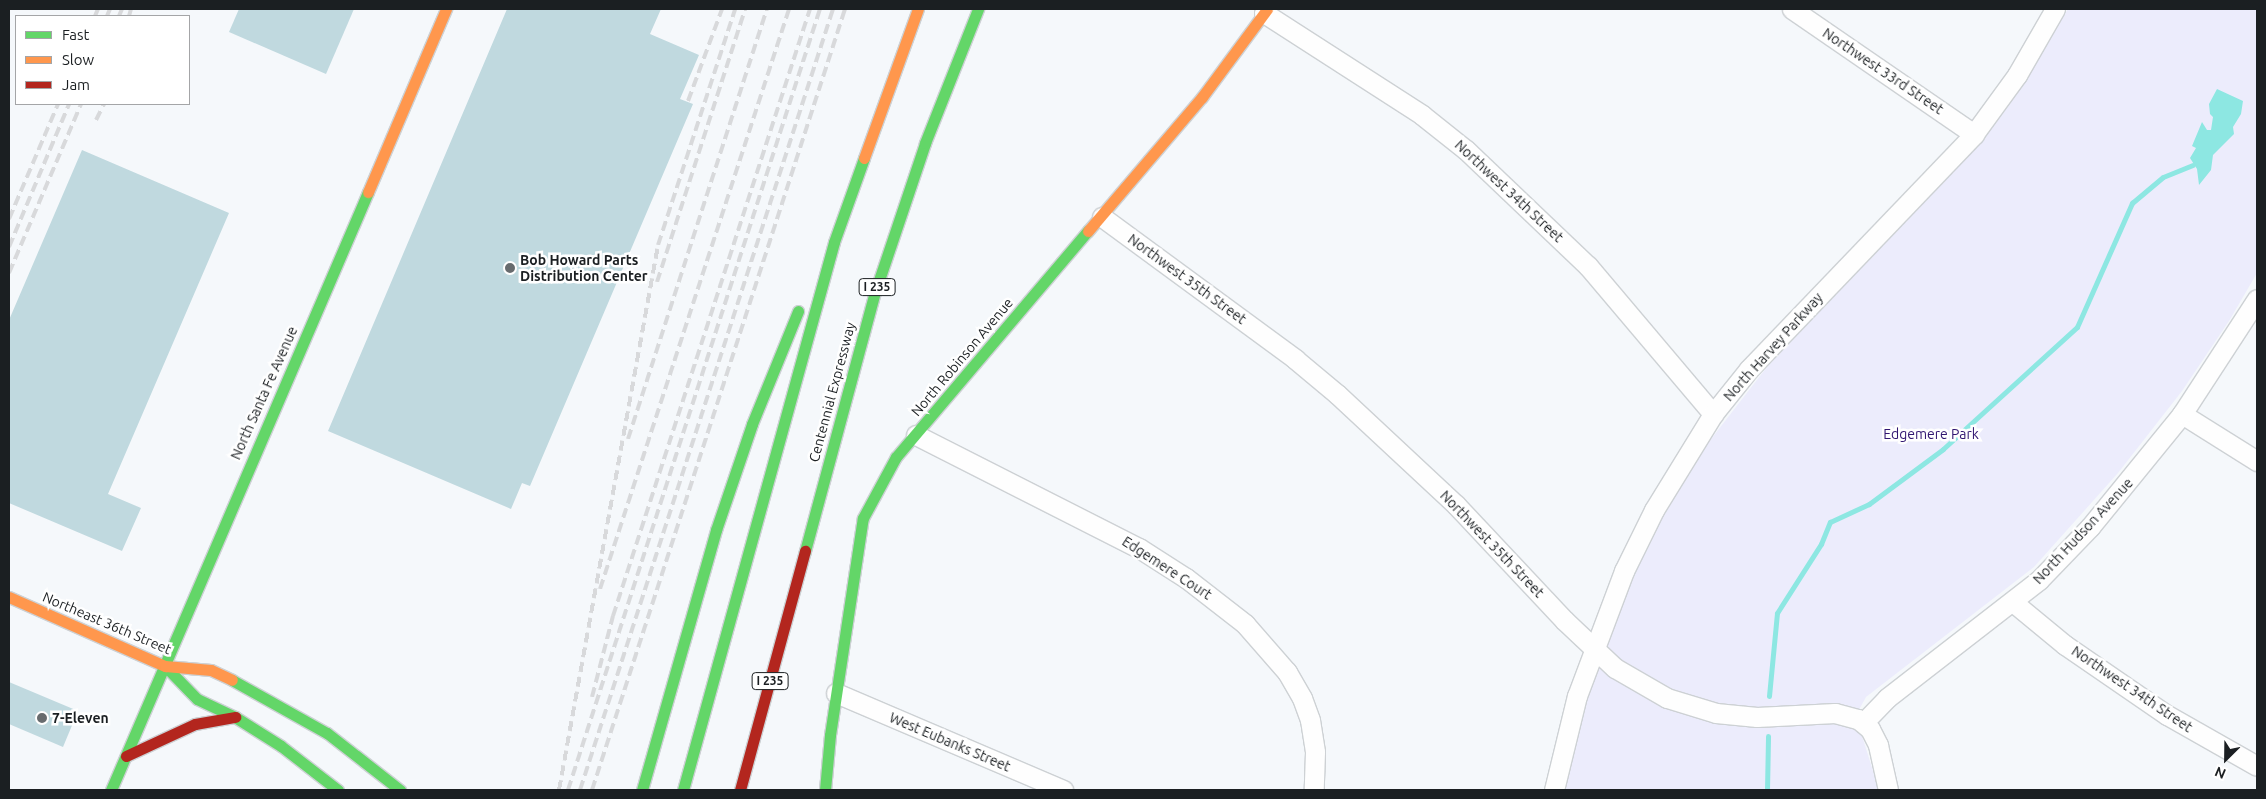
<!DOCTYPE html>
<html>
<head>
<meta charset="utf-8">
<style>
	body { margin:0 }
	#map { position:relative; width:2266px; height:799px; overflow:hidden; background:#f5f8fb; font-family:Ubuntu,sans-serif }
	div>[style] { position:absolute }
	.green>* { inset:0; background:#ececfc }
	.water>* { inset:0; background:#8de7e2 }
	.stream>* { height:5px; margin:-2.5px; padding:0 2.5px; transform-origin:2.5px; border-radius:2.5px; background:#8de7e2 }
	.building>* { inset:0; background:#c0d9df }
	.roads { filter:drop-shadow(1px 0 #cdd1d4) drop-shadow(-1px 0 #cdd1d4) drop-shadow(0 1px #cdd1d4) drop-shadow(0 -1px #cdd1d4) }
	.street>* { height:19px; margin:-9.5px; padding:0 9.5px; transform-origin:9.5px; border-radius:9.5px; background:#fefefe }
	.fast>* { height:11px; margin:-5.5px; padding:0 5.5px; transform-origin:5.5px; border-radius:5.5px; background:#63d668 }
	.slow>* { height:11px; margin:-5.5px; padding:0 5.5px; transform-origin:5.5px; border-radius:5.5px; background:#ff974d }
	.jam>* { height:11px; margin:-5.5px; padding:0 5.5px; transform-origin:5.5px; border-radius:5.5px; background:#b3261e }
	.rail>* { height:4px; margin-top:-2px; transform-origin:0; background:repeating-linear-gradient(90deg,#d8d9db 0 10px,transparent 0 15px) }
	.dots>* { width:14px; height:14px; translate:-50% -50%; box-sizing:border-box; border:2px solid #fff; border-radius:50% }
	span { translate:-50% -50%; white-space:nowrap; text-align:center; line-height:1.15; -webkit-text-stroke:5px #fff; paint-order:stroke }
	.shield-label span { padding:1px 4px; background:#fff; border:1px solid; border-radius:4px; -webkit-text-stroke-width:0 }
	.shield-label { font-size:12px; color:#1b1f22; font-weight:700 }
	.street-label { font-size:14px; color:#1b1f22 }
	.poi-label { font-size:14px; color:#1b1f22; font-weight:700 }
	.left { translate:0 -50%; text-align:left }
	.park-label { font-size:14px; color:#311671 }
	.frame { position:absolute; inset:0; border:10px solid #1b1f22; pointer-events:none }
	.legend { position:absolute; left:15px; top:15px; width:175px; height:90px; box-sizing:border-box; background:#fff; border:1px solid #a4a5a7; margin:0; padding:6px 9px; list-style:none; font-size:15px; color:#1b1f22 }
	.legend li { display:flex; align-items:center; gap:10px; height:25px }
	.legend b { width:25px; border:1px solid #a4a5a7 }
	.north { position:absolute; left:2201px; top:734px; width:50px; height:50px; -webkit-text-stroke:4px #fff; paint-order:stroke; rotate:203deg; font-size:14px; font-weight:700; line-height:20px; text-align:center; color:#1b1f22 }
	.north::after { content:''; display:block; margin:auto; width:18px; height:22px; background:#1b1f22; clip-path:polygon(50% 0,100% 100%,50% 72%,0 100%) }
</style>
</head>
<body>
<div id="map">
	<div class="green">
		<div style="clip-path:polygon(2068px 9px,2257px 9px,2257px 273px,2229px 321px,2182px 391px,2118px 473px,2034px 567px,1866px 697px,1850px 726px,1862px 736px,1879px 790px,1564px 790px,1590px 684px,1609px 628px,1642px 553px,1701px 452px,1767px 367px,1965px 159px,2002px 115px,2030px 74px)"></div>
	</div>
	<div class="water">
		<div style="clip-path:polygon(2217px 89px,2243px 101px,2241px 114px,2233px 127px,2234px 134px,2213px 155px,2211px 170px,2199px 185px,2197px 169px,2190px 158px,2196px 148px,2192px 146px,2202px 122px,2207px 130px,2211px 130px,2213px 117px,2210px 114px,2209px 104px)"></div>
	</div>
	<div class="stream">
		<div style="left:1769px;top:696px;width:83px;rotate:-84.5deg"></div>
		<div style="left:1777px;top:613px;width:82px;rotate:-57.5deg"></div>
		<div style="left:1821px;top:544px;width:24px;rotate:-68deg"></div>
		<div style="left:1830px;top:522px;width:43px;rotate:-24.8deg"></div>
		<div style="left:1869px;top:504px;width:92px;rotate:-36.6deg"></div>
		<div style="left:1943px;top:449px;width:181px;rotate:-42.3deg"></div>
		<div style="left:2077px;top:327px;width:136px;rotate:-66.1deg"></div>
		<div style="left:2132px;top:203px;width:40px;rotate:-40deg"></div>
		<div style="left:2163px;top:177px;width:32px;rotate:-22deg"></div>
		<div style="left:1767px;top:790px;width:54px;rotate:-88.9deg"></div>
	</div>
	<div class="building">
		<div style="clip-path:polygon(239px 9px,354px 9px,326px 74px,229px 32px)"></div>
		<div style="clip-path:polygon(507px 9px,661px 9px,650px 34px,699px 55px,680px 99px,693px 104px,530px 486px,522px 483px,511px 509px,328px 431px)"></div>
		<div style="clip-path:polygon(82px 150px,229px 213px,108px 494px,141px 508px,122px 551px,9px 503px,9px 320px)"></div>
		<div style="clip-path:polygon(9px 682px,78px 711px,63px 747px,9px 724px)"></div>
	</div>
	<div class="roads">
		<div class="street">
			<div style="left:1792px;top:9px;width:221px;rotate:34.5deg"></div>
			<div style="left:1264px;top:13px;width:188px;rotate:32.8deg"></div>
			<div style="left:1422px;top:115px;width:56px;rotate:38.5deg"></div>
			<div style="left:1466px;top:150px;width:168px;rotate:43.6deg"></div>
			<div style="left:1588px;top:266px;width:194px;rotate:49.8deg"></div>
			<div style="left:1102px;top:217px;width:240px;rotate:36.3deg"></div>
			<div style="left:1295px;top:359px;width:55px;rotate:39.8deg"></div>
			<div style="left:1337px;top:394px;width:163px;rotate:43deg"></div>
			<div style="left:1456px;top:505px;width:158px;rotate:46.8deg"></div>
			<div style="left:1564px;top:620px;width:70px;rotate:43.3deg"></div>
			<div style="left:1615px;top:668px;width:60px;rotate:30deg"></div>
			<div style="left:1667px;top:698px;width:51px;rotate:17deg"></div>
			<div style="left:1716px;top:713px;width:41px;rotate:5.6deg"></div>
			<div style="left:1757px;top:717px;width:78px;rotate:-2.9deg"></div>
			<div style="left:1835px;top:713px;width:24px;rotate:15deg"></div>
			<div style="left:1858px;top:719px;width:16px;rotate:40deg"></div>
			<div style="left:1870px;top:729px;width:18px;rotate:63deg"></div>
			<div style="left:1878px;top:745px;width:46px;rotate:77.5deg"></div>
			<div style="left:2182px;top:414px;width:89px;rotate:32.1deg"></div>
			<div style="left:916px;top:435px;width:250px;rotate:26.9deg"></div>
			<div style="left:1139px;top:548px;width:56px;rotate:32.6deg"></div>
			<div style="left:1186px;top:578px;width:75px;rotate:37.9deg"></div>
			<div style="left:1245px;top:624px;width:64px;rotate:48.8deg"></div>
			<div style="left:1287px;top:672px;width:30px;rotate:60deg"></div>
			<div style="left:1302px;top:698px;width:23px;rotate:70deg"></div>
			<div style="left:1310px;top:720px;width:32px;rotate:81deg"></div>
			<div style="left:1315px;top:752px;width:38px;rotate:92deg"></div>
			<div style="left:2014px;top:603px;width:66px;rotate:39.5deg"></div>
			<div style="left:2065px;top:645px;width:124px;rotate:34.5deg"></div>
			<div style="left:2167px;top:715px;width:103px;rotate:29.5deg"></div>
			<div style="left:836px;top:693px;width:247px;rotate:23.1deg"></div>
			<div style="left:1864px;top:722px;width:33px;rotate:-46deg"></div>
			<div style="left:1887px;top:698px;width:192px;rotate:-37.8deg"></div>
			<div style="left:2039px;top:580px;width:74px;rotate:-46.1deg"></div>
			<div style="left:2090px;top:527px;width:146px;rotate:-50.8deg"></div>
			<div style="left:2182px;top:414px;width:137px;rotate:-56.9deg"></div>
			<div style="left:1554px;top:790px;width:97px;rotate:-76.3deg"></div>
			<div style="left:1577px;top:696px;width:134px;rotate:-69.4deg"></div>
			<div style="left:1624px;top:571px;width:68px;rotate:-63.8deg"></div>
			<div style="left:1654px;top:510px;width:113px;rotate:-58.4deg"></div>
			<div style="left:1713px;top:414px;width:58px;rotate:-51.3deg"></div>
			<div style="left:1749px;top:369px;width:325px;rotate:-46.2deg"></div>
			<div style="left:1974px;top:134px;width:73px;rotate:-53.9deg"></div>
			<div style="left:2017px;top:75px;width:76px;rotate:-60.1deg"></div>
		</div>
		<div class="fast">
			<div style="left:805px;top:551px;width:268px;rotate:-74.9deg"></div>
			<div style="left:875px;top:292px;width:157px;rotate:-71.4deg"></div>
			<div style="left:925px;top:143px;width:144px;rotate:-68.4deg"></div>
			<div style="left:165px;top:666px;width:46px;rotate:45.9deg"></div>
			<div style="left:197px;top:699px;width:42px;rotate:25.3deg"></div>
			<div style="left:235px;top:717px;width:54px;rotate:32.2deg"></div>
			<div style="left:281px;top:746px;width:72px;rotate:37.7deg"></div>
			<div style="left:232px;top:680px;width:109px;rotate:29.2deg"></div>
			<div style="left:327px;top:733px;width:93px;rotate:38deg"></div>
			<div style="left:111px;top:790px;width:651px;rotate:-66.74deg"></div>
			<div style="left:642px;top:790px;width:270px;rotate:-74.1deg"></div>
			<div style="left:716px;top:530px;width:112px;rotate:-71.2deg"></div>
			<div style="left:752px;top:424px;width:122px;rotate:-67.8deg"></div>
			<div style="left:683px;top:790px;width:568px;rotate:-74.59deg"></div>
			<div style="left:834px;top:242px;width:89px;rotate:-70.3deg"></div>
			<div style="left:825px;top:790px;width:55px;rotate:-84.8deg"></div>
			<div style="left:830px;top:735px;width:219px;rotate:-81.4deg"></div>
			<div style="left:863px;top:518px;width:69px;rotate:-61.6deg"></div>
			<div style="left:896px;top:457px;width:297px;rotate:-49.7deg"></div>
		</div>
		<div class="slow">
			<div style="left:864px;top:158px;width:158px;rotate:-70.1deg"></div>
			<div style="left:368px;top:192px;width:199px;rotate:-66.9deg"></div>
			<div style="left:1088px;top:231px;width:176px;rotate:-49.6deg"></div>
			<div style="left:1202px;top:97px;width:109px;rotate:-53.5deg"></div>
			<div style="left:9px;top:597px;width:171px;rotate:23.9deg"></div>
			<div style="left:165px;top:666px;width:46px;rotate:5deg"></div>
			<div style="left:211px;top:670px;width:23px;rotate:25deg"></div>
		</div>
		<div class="jam">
			<div style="left:126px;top:756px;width:76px;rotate:-24.9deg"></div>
			<div style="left:195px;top:724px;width:41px;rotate:-9.9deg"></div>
			<div style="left:740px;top:790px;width:248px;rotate:-74.8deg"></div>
		</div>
	</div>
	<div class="rail">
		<div style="left:95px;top:16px;width:8px;rotate:-67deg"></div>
		<div style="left:107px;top:16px;width:8px;rotate:-67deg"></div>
		<div style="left:119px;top:16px;width:8px;rotate:-67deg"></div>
		<div style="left:129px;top:16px;width:7px;rotate:-74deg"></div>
		<div style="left:688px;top:101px;width:98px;rotate:-69.7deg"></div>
		<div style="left:96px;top:120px;width:18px;rotate:-63deg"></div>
		<div style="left:9px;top:219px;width:125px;rotate:-66.9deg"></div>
		<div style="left:9px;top:247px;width:155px;rotate:-67.2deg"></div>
		<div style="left:9px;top:273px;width:184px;rotate:-66.9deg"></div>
		<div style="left:657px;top:282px;width:287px;rotate:-72.1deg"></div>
		<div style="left:628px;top:439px;width:452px;rotate:-72.1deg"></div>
		<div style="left:600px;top:589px;width:610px;rotate:-71.95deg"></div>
		<div style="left:592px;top:697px;width:84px;rotate:-75.5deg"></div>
		<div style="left:613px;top:616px;width:638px;rotate:-72.02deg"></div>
		<div style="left:559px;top:790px;width:554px;rotate:-79.7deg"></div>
		<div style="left:658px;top:245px;width:248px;rotate:-71.9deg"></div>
		<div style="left:568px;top:790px;width:821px;rotate:-72.12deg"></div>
		<div style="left:580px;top:790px;width:821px;rotate:-72.05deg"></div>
		<div style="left:592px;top:790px;width:821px;rotate:-72.05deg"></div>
	</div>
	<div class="dots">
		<div style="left:510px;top:268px;background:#676b6e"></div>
		<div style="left:42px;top:718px;background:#676b6e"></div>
	</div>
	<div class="shield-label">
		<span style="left:877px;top:287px">I 235</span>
		<span style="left:770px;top:681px">I 235</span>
	</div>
	<div class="street-label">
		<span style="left:1883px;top:71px;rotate:34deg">Northwest 33rd Street</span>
		<span style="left:1509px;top:191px;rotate:43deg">Northwest 34th Street</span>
		<span style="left:1187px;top:279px;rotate:36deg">Northwest 35th Street</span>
		<span style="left:1773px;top:347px;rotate:-48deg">North Harvey Parkway</span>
		<span style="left:962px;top:357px;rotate:-50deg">North Robinson Avenue</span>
		<span style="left:832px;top:392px;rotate:-75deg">Centennial Expressway</span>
		<span style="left:264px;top:393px;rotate:-66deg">North Santa Fe Avenue</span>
		<span style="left:2083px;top:531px;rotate:-47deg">North Hudson Avenue</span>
		<span style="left:1492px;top:544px;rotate:46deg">Northwest 35th Street</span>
		<span style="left:1167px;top:568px;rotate:33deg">Edgemere Court</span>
		<span style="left:107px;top:623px;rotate:23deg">Northeast 36th Street</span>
		<span style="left:2132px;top:689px;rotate:34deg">Northwest 34th Street</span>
		<span style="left:950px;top:742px;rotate:23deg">West Eubanks Street</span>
	</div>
	<div class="poi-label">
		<span class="left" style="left:520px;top:268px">Bob Howard Parts<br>Distribution Center</span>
		<span class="left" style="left:52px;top:718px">7-Eleven</span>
	</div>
	<div class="park-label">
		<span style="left:1931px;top:434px">Edgemere Park</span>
	</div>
	<div class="frame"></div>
	<ul class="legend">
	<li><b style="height:6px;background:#63d668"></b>Fast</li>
	<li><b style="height:6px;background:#ff974d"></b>Slow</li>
	<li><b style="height:6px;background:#b3261e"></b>Jam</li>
	</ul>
	<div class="north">N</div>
</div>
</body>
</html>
